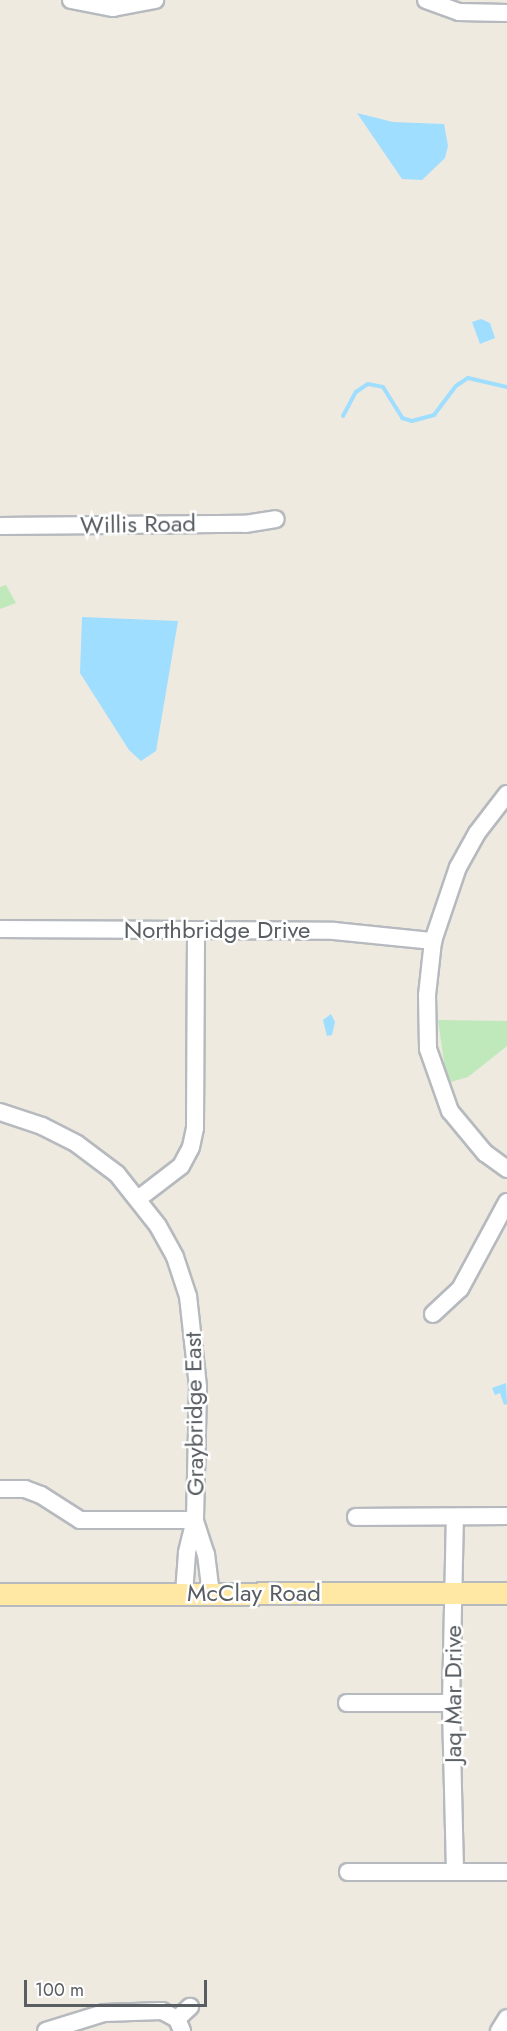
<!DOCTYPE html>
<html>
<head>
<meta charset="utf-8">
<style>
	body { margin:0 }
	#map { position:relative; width:507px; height:2031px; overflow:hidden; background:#eeeae0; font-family:Jost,sans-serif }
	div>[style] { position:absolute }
	.green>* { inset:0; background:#bfe8bb }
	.water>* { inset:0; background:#9fdeff }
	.stream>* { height:4px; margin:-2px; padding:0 2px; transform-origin:2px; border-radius:2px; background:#9fdeff }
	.roads { filter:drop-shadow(2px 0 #b6babf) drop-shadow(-2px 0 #b6babf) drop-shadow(0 2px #b6babf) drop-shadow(0 -2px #b6babf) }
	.minor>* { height:16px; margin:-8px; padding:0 8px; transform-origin:8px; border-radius:8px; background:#fff }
	.major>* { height:21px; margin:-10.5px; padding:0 10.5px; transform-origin:10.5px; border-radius:10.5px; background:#ffe8a4 }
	span { translate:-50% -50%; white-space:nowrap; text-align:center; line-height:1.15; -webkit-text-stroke:5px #fff; paint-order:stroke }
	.street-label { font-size:24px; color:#595e63 }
	.scale { position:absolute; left:24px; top:1980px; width:183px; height:27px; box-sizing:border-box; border:3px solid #595e63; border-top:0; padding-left:8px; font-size:18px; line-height:21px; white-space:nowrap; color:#595e63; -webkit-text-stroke:4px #fff; paint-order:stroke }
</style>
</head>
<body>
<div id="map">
	<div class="green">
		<div style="clip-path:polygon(6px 585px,16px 603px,0 609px,0 587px)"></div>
		<div style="clip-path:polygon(438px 1020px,507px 1021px,507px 1046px,468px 1077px,447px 1083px)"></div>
	</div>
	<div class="water">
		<div style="clip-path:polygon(357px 113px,393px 122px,444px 124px,448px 146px,445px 158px,422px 180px,402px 179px)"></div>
		<div style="clip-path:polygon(481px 319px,490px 323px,495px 338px,480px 344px,472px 322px)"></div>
		<div style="clip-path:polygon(82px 617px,178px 621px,156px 751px,141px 761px,129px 750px,80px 673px)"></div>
		<div style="clip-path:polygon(331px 1014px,335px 1022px,332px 1035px,327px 1036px,323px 1020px)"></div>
		<div style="clip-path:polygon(506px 1383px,507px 1404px,504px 1405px,500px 1393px,495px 1395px,492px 1388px)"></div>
	</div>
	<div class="stream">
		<div style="left:343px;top:416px;width:27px;rotate:-62deg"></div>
		<div style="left:356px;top:392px;width:14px;rotate:-34deg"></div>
		<div style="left:368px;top:384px;width:15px;rotate:11deg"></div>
		<div style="left:383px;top:387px;width:36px;rotate:58deg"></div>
		<div style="left:402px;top:418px;width:10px;rotate:17deg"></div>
		<div style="left:412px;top:421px;width:23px;rotate:-15deg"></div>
		<div style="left:434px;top:415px;width:36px;rotate:-53deg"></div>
		<div style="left:456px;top:386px;width:14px;rotate:-34deg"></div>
		<div style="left:468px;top:378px;width:40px;rotate:13deg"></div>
	</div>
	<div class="roads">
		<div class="minor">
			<div style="left:71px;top:0;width:43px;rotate:10.8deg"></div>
			<div style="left:113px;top:8px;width:43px;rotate:-10.8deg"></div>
			<div style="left:426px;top:0;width:35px;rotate:20deg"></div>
			<div style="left:459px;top:12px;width:48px;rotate:1.2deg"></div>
			<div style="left:0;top:526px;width:245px;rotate:-0.5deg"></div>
			<div style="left:245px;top:524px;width:31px;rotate:-9deg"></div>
			<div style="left:507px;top:794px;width:49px;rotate:127.6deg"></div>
			<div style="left:477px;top:833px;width:39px;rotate:119deg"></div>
			<div style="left:458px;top:867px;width:78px;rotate:108.7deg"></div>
			<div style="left:433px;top:941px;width:54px;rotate:96.3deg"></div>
			<div style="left:427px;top:995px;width:54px;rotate:88.9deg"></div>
			<div style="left:428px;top:1049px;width:66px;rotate:70.5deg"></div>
			<div style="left:450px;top:1111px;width:55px;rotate:50.2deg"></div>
			<div style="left:485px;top:1153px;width:27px;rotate:36deg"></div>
			<div style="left:0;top:929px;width:334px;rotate:0.3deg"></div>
			<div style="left:334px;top:931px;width:100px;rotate:5.8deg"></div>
			<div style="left:0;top:1112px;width:44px;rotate:18.4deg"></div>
			<div style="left:42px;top:1126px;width:39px;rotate:27deg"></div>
			<div style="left:77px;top:1144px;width:50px;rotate:36.9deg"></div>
			<div style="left:117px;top:1174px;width:66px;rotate:51.7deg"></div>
			<div style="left:158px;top:1226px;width:35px;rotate:61deg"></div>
			<div style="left:175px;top:1257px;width:41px;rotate:71.6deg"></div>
			<div style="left:188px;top:1296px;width:92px;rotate:83.7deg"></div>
			<div style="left:198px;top:1387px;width:133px;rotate:91.3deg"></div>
			<div style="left:195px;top:1520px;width:34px;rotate:104deg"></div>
			<div style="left:187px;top:1553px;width:41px;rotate:94.2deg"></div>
			<div style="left:138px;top:1199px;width:54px;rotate:-37.5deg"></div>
			<div style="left:181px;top:1166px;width:21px;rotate:-62deg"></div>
			<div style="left:191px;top:1147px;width:19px;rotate:-78deg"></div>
			<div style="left:195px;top:1128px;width:198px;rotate:-89.7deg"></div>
			<div style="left:433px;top:1314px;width:37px;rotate:-43deg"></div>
			<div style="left:460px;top:1289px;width:99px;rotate:-61.6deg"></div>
			<div style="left:0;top:1489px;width:25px"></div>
			<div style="left:25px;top:1489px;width:17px;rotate:21deg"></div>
			<div style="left:41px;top:1495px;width:46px;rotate:32.7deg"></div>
			<div style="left:80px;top:1520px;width:115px"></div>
			<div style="left:356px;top:1517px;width:151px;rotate:-0.4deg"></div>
			<div style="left:195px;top:1521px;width:35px;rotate:72deg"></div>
			<div style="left:206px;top:1554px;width:40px;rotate:82.9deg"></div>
			<div style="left:347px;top:1703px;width:104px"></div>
			<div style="left:455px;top:1871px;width:168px;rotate:-91.4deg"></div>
			<div style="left:451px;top:1703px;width:186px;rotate:-88.8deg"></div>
			<div style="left:348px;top:1872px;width:159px"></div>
			<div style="left:177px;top:2019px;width:18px;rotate:-43deg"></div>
			<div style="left:46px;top:2031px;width:61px;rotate:-17.2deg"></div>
			<div style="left:104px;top:2013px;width:58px;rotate:-2deg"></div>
			<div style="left:162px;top:2011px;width:17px;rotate:28deg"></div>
			<div style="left:177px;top:2019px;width:13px;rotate:67deg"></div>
			<div style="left:499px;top:2031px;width:15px;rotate:-58deg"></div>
		</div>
		<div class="major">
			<div style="left:0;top:1594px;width:507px;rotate:-0.11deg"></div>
		</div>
	</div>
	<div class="street-label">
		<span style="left:138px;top:524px;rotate:-1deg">Willis Road</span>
		<span style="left:217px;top:930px">Northbridge Drive</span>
		<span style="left:194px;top:1414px;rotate:-91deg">Graybridge East</span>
		<span style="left:254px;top:1593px">McClay Road</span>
		<span style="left:453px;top:1694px;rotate:-90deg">Jaq Mar Drive</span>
	</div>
	<div class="scale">100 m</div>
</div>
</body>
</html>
